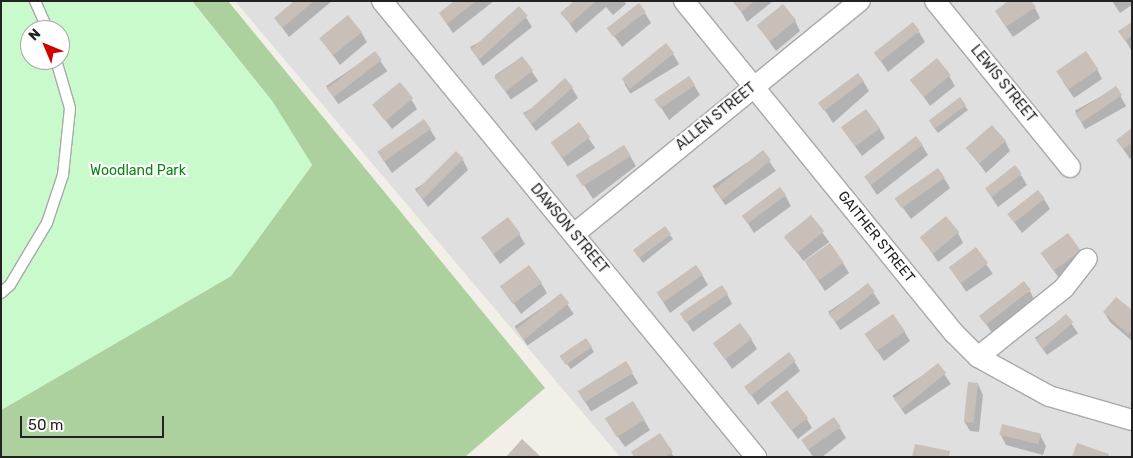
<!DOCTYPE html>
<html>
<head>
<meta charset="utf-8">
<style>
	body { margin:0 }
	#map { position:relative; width:1133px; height:458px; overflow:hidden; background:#f2efe9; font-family:Rubik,sans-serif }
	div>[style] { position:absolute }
	.residential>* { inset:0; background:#e0dfdf }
	.forest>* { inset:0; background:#add19e }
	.park>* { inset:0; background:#c8facc }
	.shadow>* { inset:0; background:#0003; transform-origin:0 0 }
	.building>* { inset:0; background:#c7bfb8; transform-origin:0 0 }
	.roads { filter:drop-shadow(1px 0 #a9a9a9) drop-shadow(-1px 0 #a9a9a9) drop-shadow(0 1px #a9a9a9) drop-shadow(0 -1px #a9a9a9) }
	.lane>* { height:10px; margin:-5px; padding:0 5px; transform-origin:5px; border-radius:5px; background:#fff }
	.street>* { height:20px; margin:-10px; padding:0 10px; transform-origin:10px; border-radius:10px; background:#fff }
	span { translate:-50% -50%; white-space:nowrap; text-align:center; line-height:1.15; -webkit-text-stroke:4.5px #fff; paint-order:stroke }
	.street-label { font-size:14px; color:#222 }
	.park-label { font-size:14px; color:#0c8416 }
	.frame { position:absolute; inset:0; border:2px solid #222; pointer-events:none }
	.north { position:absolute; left:20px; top:20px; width:50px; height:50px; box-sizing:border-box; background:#fff; border:1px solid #a7a7a7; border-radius:50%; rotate:315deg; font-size:14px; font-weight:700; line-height:20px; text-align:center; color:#222 }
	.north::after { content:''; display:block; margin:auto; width:18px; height:22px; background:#d40000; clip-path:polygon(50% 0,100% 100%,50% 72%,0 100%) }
	.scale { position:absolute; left:20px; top:416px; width:144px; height:22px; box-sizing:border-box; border:2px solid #222; border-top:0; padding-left:6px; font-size:15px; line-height:18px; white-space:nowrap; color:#222; -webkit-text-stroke:4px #fff; paint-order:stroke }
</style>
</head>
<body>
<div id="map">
	<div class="residential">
		<div style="clip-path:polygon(235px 1px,1132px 1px,1132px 457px,620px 457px)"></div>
	</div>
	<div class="forest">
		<div style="clip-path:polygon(192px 1px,228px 1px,545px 388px,465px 457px,1px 457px,1px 410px,231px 276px,312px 165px,272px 101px)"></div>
	</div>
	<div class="park">
		<div style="clip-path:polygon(evenodd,1px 1px,191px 1px,272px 101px,312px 165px,231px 276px,1px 410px,1px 1px,30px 30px,60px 30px,60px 60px,30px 60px,30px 30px)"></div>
	</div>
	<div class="shadow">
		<div style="clip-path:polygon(296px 1px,332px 1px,289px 37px,275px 18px)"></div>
		<div style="clip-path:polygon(456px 1px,494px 1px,453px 33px,440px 14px)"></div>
		<div style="clip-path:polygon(576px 1px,624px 1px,626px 4px,613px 15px,606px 7px,576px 33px,562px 13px)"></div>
		<div style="clip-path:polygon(735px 1px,773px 1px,747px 22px)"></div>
		<div style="clip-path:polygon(1112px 1px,1132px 1px,1132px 5px,1120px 13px)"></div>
		<div style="clip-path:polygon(1035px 8px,1040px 18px,1013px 37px,1002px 21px)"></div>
		<div style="clip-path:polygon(645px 13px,651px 23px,622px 47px,610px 30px)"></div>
		<div style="clip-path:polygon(526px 17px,532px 27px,483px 66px,470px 47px)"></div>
		<div style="clip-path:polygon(795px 21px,800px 31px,776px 51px,758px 26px)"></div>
		<div style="clip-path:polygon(1132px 23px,1132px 50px,1131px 50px,1120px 31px)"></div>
		<div style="clip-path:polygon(361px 32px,367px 42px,340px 65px,321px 39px)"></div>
		<div style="clip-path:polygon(919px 32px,925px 42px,888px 72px,876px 54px)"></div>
		<div style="left:375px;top:53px;width:22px;height:59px;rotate:56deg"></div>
		<div style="left:673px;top:54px;width:12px;height:57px;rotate:59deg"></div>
		<div style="left:522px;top:57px;width:29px;height:33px;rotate:56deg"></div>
		<div style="clip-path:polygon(1097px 69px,1102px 79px,1074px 98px,1063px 82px)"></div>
		<div style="clip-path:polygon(949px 76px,955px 86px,930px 106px,912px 80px)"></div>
		<div style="clip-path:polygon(863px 81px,869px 91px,833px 123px,822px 106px)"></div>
		<div style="clip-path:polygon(694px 85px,700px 95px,669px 120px,658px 103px)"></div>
		<div style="clip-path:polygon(572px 88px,578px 98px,536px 131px,523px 113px)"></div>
		<div style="left:1116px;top:88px;width:21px;height:47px;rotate:61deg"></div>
		<div style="clip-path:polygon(411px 99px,417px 109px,392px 129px,374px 105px)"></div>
		<div style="clip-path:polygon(965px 106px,968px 110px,938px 133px,932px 125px)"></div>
		<div style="left:579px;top:124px;width:29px;height:33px;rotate:56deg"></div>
		<div style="clip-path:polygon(879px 128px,885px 138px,862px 156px,849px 138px)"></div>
		<div style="clip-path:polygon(430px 129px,436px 139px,392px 173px,380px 155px)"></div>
		<div style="clip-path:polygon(1132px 129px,1132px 157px,1130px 159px,1117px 140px)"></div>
		<div style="clip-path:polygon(1005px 141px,1010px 151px,986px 173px,967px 148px)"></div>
		<div style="clip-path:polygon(922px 145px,928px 155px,877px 195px,865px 177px)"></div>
		<div style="left:763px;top:152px;width:23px;height:61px;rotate:56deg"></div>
		<div style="clip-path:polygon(630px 156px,636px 166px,593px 199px,580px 179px)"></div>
		<div style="clip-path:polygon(463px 160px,468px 170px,428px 207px,415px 189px)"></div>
		<div style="clip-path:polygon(1021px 175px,1027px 185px,998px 207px,986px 189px)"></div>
		<div style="clip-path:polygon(944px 178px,950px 188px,911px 219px,898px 201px)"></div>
		<div style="clip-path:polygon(785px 195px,791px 206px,754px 233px,743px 216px)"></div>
		<div style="clip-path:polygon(1044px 199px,1050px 209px,1022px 233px,1009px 215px)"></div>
		<div style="left:811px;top:217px;width:31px;height:32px;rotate:54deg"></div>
		<div style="clip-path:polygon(958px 233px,963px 243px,938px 262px,921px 237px)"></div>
		<div style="clip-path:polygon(519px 234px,525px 244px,500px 264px,482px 238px)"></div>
		<div style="clip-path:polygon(670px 235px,673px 239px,643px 263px,638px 256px)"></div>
		<div style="left:976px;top:249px;width:30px;height:32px;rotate:56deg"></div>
		<div style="clip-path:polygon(1080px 252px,1086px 262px,1061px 281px,1042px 254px)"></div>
		<div style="clip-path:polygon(806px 263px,843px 263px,849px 273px,825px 291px)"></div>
		<div style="clip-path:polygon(702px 275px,708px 285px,670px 313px,658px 294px)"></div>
		<div style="clip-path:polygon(541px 283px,547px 293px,521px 314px,503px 288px)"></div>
		<div style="left:868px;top:285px;width:22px;height:48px;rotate:56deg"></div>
		<div style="clip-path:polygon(1030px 291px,1035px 301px,992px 333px,980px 315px)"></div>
		<div style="clip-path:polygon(727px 294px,732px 304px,693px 332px,682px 315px)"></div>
		<div style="left:561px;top:295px;width:23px;height:56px;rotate:56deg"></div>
		<div style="clip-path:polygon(1104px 312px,1132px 312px,1132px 341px,1110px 322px)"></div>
		<div style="left:1066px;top:316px;width:21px;height:38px;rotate:55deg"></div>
		<div style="clip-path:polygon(904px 331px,910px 341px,884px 361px,867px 336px)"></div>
		<div style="clip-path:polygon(751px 339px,757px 349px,732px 369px,714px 343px)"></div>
		<div style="clip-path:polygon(591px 347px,594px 352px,571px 369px,565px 362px)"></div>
		<div style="clip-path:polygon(794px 361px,800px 371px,758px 405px,746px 387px)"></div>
		<div style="left:938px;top:365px;width:23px;height:55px;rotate:56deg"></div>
		<div style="left:632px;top:373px;width:12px;height:55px;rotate:59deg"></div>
		<div style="clip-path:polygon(978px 384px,983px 395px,979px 432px,970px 431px,964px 421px)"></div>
		<div style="clip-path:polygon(772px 403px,806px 418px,812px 428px,798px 439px)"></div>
		<div style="clip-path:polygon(644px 420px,650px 430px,625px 447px,613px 430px)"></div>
		<div style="clip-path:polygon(840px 428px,846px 438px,822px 457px,813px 457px,804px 443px)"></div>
		<div style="clip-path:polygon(660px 435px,674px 457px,635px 457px)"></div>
		<div style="clip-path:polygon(1001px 435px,1040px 435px,1046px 446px,1043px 455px,1006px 445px)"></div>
	</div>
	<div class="building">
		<div style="clip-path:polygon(294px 1px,314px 1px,282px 28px,274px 18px)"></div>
		<div style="clip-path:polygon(454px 1px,476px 1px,447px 24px,439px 13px)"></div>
		<div style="clip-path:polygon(574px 1px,596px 1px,570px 24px,560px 13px)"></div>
		<div style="clip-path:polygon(732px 1px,755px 1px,741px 12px)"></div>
		<div style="clip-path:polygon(1008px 1px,1031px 1px,1036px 7px,1006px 27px,995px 11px)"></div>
		<div style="left:639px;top:3px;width:11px;height:41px;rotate:52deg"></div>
		<div style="left:783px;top:4px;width:21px;height:34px;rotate:51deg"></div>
		<div style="left:519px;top:6px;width:13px;height:65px;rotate:48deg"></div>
		<div style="left:348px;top:15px;width:22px;height:37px;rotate:51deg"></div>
		<div style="left:913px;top:22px;width:11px;height:50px;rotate:52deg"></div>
		<div style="clip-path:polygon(1132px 22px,1132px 36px,1125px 41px,1118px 31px)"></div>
		<div style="left:666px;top:43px;width:13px;height:57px;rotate:51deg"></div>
		<div style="left:375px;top:51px;width:11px;height:61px;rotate:52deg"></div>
		<div style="left:1086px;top:51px;width:22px;height:36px;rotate:56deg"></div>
		<div style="left:522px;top:56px;width:18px;height:35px;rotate:52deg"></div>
		<div style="left:937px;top:58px;width:22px;height:35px;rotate:51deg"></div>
		<div style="left:858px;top:73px;width:10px;height:50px;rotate:53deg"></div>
		<div style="left:689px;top:76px;width:11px;height:42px;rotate:56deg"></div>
		<div style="left:565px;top:78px;width:12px;height:55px;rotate:48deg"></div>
		<div style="left:400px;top:82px;width:21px;height:36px;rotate:51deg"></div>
		<div style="left:1116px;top:86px;width:11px;height:49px;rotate:56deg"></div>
		<div style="left:960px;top:97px;width:10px;height:39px;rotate:53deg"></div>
		<div style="left:866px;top:109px;width:24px;height:31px;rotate:54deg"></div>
		<div style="left:424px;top:119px;width:12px;height:57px;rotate:55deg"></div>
		<div style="left:579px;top:122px;width:19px;height:35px;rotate:54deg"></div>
		<div style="left:992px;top:125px;width:21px;height:35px;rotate:49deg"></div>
		<div style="clip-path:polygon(1132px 128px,1132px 143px,1123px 149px,1116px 140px)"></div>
		<div style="left:916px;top:136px;width:11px;height:66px;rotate:52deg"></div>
		<div style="left:624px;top:145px;width:13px;height:57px;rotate:58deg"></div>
		<div style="left:763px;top:150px;width:13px;height:63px;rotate:51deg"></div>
		<div style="left:456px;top:151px;width:11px;height:57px;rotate:45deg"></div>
		<div style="left:1015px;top:165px;width:11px;height:38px;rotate:52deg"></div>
		<div style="left:938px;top:168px;width:12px;height:53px;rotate:55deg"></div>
		<div style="left:780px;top:187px;width:10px;height:48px;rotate:53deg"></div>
		<div style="left:1038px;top:190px;width:11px;height:39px;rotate:52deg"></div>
		<div style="left:811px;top:215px;width:21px;height:35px;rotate:51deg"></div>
		<div style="left:946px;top:216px;width:21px;height:34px;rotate:51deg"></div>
		<div style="left:508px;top:217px;width:21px;height:34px;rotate:53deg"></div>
		<div style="left:665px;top:226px;width:10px;height:40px;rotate:53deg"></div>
		<div style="left:1068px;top:233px;width:22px;height:34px;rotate:54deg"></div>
		<div style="left:830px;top:243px;width:24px;height:31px;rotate:55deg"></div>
		<div style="left:976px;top:247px;width:20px;height:34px;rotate:53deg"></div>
		<div style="left:529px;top:265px;width:22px;height:36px;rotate:54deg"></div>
		<div style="left:696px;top:265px;width:12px;height:48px;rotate:55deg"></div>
		<div style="left:1024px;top:281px;width:11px;height:57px;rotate:52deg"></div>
		<div style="left:868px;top:283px;width:11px;height:50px;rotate:52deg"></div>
		<div style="left:722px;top:285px;width:11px;height:51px;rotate:56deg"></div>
		<div style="left:561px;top:293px;width:13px;height:58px;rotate:51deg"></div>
		<div style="clip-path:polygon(1116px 297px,1132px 310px,1132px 330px,1128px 334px,1103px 312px)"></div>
		<div style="left:893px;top:314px;width:21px;height:35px;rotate:55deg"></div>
		<div style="left:1066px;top:314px;width:11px;height:40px;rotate:49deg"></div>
		<div style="left:740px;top:323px;width:20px;height:34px;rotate:53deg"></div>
		<div style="left:586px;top:338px;width:11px;height:32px;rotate:56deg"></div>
		<div style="left:789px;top:352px;width:11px;height:57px;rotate:52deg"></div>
		<div style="left:626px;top:361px;width:13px;height:57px;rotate:58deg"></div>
		<div style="left:938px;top:363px;width:13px;height:57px;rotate:51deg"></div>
		<div style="left:968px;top:382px;width:10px;height:40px;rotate:6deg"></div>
		<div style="left:787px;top:390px;width:35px;height:21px;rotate:53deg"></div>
		<div style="left:633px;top:401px;width:22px;height:33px;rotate:58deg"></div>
		<div style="left:834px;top:417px;width:12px;height:40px;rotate:55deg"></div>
		<div style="left:1002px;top:424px;width:40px;height:11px;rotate:14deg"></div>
		<div style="clip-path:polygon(660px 433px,673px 452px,665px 457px,634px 457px,631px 452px)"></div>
		<div style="clip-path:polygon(522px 439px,541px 457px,506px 457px)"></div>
		<div style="clip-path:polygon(1077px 443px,1109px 454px,1108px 457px,1072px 457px)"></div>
		<div style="clip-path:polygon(915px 444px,950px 451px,949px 457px,912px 457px)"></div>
	</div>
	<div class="roads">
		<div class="lane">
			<div style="left:35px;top:1px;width:32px;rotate:66deg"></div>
			<div style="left:1px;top:293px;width:12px;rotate:-42deg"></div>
			<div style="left:10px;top:285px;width:72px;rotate:-59.2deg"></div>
			<div style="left:47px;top:223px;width:51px;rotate:-71.6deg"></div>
			<div style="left:63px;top:175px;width:67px;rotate:-84deg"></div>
			<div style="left:70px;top:108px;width:50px;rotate:-106.3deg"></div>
		</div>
		<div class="street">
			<div style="left:382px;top:1px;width:590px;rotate:50.64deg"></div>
			<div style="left:684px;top:1px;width:428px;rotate:50.9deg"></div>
			<div style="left:954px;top:333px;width:34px;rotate:45deg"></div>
			<div style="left:978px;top:357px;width:81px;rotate:28.8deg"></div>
			<div style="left:1049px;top:396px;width:86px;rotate:16.1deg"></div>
			<div style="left:935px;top:1px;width:214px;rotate:50.9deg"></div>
			<div style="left:574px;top:234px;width:369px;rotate:-39.2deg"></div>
			<div style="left:978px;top:357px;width:110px;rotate:-38.7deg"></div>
			<div style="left:1064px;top:288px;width:37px;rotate:-52deg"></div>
		</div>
	</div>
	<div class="street-label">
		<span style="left:1003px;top:84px;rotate:51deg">LEWIS STREET</span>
		<span style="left:716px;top:117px;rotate:-39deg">ALLEN STREET</span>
		<span style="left:569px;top:229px;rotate:50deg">DAWSON STREET</span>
		<span style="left:876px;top:237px;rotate:51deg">GAITHER STREET</span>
	</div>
	<div class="park-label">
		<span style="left:138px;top:171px">Woodland Park</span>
	</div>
	<div class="frame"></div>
	<div class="north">N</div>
	<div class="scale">50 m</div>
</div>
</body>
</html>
